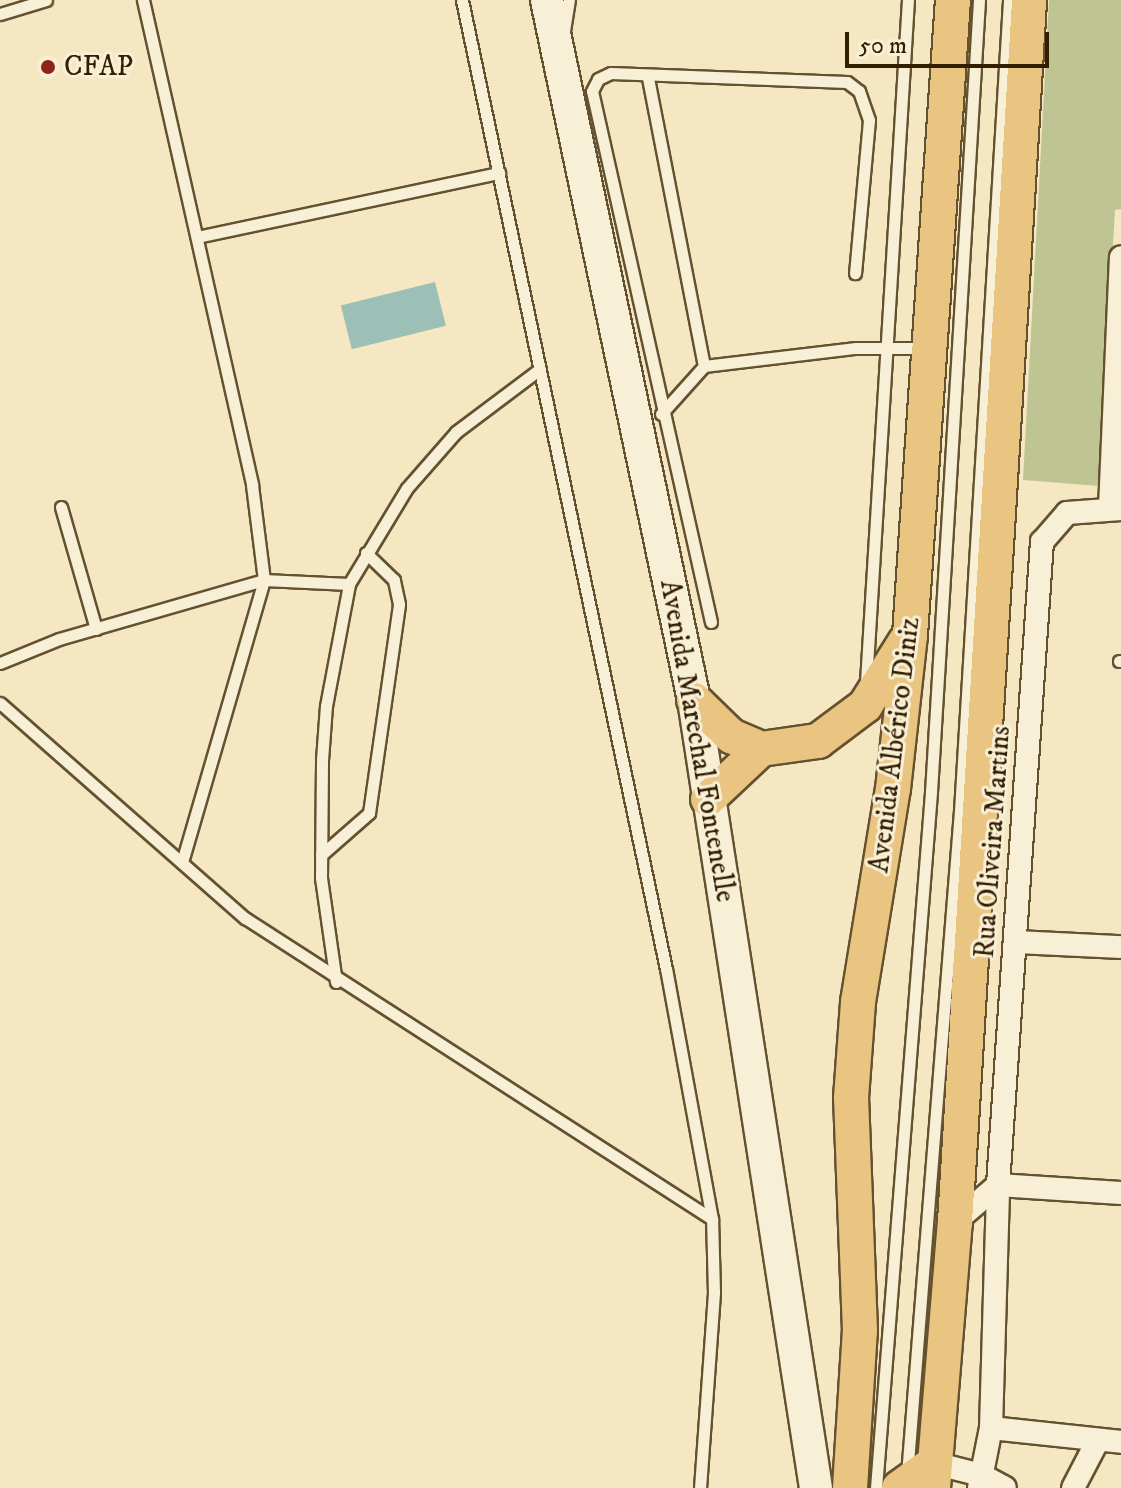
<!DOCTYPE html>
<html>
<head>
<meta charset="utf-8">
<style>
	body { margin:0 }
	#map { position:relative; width:1121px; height:1488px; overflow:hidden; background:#f5e7c2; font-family:"IM FELL DW Pica",serif }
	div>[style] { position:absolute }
	.green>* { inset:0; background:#bec592 }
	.water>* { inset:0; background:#9cbfb6; transform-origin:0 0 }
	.roads { filter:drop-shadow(2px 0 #645130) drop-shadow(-2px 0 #645130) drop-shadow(0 2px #645130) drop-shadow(0 -2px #645130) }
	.service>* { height:11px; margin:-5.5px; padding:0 5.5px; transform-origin:5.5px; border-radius:5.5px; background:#f8efd7 }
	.minor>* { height:22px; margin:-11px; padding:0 11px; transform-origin:11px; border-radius:11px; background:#f8efd7 }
	.secondary>* { height:32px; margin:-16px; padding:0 16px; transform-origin:16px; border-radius:16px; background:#f8efd7 }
	.primary>* { height:34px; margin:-17px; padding:0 17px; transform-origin:17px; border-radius:17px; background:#eac481 }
	.dots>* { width:22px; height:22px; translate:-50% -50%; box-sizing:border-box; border:4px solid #f8efd7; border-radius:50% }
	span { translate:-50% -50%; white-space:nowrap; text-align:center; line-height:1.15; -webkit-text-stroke:6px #f8efd7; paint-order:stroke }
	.poi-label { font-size:28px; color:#331f00 }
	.left { translate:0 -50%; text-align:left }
	.street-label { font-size:28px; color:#331f00 }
	.scale { position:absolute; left:845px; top:32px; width:204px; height:36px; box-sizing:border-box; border:4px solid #331f00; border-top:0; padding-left:10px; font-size:24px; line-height:28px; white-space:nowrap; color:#331f00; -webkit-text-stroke:6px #f8efd7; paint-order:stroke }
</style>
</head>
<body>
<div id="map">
	<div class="green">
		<div style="clip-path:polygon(1049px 0,1121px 0,1121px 209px,1115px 210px,1099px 486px,1023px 480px)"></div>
	</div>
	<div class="water">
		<div style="left:435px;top:282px;width:45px;height:97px;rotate:76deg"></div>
	</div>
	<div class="roads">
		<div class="service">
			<div style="left:143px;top:0;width:497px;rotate:77.3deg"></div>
			<div style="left:252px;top:485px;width:96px;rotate:82.8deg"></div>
			<div style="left:264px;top:580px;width:294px;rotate:106.2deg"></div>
			<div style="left:0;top:14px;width:48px;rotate:-16.9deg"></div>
			<div style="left:564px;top:31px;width:31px;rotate:-81deg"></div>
			<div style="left:648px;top:78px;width:293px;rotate:79deg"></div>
			<div style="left:197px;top:237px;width:309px;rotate:-12deg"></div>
			<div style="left:661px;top:414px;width:64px;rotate:-48.1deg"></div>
			<div style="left:704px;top:366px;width:153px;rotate:-6.8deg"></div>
			<div style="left:856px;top:348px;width:70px"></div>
			<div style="left:61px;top:507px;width:127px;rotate:74deg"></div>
			<div style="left:711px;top:622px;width:544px;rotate:-102.63deg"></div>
			<div style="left:592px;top:91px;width:13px;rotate:-63deg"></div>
			<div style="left:598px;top:79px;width:14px;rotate:-25deg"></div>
			<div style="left:611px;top:73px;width:236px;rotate:2.2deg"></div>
			<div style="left:847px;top:82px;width:15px;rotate:37deg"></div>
			<div style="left:859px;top:91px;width:31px;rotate:71deg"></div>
			<div style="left:869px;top:120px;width:154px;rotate:95.2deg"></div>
			<div style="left:1119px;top:661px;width:2px"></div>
			<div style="left:0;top:663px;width:64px;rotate:-22.1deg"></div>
			<div style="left:59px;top:639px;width:213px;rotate:-16.1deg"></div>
			<div style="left:264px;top:580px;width:85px;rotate:2.7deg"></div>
			<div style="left:866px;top:682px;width:683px;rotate:-86.48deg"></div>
			<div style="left:0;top:703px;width:326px;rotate:41.3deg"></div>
			<div style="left:245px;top:918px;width:556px;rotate:32.8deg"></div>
			<div style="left:712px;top:1219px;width:254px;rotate:-100.4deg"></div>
			<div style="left:666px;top:969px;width:990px;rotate:-101.89deg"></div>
			<div style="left:321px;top:855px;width:64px;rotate:-41.2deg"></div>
			<div style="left:369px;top:813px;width:211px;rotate:-81.8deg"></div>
			<div style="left:399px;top:604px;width:25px;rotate:-102deg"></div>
			<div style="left:394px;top:580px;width:39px;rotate:-136deg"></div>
			<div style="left:336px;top:982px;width:105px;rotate:-98.2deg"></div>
			<div style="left:321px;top:878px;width:118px;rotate:-89.5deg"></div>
			<div style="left:322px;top:760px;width:54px;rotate:-85.8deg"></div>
			<div style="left:326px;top:706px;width:124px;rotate:-79.3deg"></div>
			<div style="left:349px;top:584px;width:112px;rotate:-58.9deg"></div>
			<div style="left:407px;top:488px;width:74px;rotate:-48.8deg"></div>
			<div style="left:456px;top:432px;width:105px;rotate:-36.9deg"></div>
			<div style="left:907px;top:1475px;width:666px;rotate:-85.44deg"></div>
			<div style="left:960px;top:811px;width:812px;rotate:-86.54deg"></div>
			<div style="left:700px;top:1488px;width:196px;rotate:-85.9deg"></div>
			<div style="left:714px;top:1293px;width:74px;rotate:-91.5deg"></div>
			<div style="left:876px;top:1488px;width:698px;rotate:-85.48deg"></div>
			<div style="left:931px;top:792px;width:793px;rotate:-86.53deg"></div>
		</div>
		<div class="minor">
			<div style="left:1110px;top:508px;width:251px;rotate:-87.5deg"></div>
			<div style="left:1017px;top:942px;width:104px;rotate:2.8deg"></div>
			<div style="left:955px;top:1222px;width:57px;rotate:-40.7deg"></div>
			<div style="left:998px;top:1185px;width:123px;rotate:3.7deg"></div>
			<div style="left:991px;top:1428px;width:131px;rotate:6.1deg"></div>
			<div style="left:934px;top:1463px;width:49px;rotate:14.3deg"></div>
			<div style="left:981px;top:1475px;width:27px;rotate:28deg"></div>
			<div style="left:979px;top:1488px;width:61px;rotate:-78.7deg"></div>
			<div style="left:991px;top:1428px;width:243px;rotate:-88.3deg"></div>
			<div style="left:998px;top:1185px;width:645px;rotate:-86.09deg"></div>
			<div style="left:1042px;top:542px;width:38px;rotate:-49deg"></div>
			<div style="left:1067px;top:513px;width:54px;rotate:-4.2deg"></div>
			<div style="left:1073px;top:1488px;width:54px;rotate:-62.5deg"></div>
		</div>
		<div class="secondary">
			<div style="left:547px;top:0;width:715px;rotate:78.14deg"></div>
			<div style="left:694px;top:700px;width:797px;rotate:81.2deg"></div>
		</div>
		<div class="primary">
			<div style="left:694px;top:700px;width:52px;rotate:44.2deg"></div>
			<div style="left:731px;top:736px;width:33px;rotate:23deg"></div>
			<div style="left:761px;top:749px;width:58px;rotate:-8deg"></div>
			<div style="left:818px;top:741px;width:59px;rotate:-36.7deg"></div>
			<div style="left:865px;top:706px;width:75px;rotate:-58deg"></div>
			<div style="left:708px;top:799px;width:73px;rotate:-43.3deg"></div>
			<div style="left:850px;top:1488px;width:157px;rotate:-86.4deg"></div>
			<div style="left:860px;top:1331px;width:233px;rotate:-92.2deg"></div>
			<div style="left:851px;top:1098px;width:96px;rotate:-85.8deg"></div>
			<div style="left:858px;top:1002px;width:216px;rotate:-80.7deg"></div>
			<div style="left:893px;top:789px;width:155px;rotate:-83.7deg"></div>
			<div style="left:910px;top:635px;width:636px;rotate:-86.13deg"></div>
			<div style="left:899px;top:1488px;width:43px;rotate:-35.5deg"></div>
			<div style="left:933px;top:1488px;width:267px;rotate:-85.3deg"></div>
			<div style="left:955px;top:1222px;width:1224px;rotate:-86.53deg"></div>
		</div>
	</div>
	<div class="dots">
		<div style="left:48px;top:67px;background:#8f2418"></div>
	</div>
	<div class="poi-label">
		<span class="left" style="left:64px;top:67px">CFAP</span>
	</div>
	<div class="street-label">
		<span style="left:697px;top:741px;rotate:80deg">Avenida Marechal Fontenelle</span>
		<span style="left:895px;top:745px;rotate:-83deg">Avenida Albérico Diniz</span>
		<span style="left:993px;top:842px;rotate:-86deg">Rua Oliveira Martins</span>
	</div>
	<div class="scale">50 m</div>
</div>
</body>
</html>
